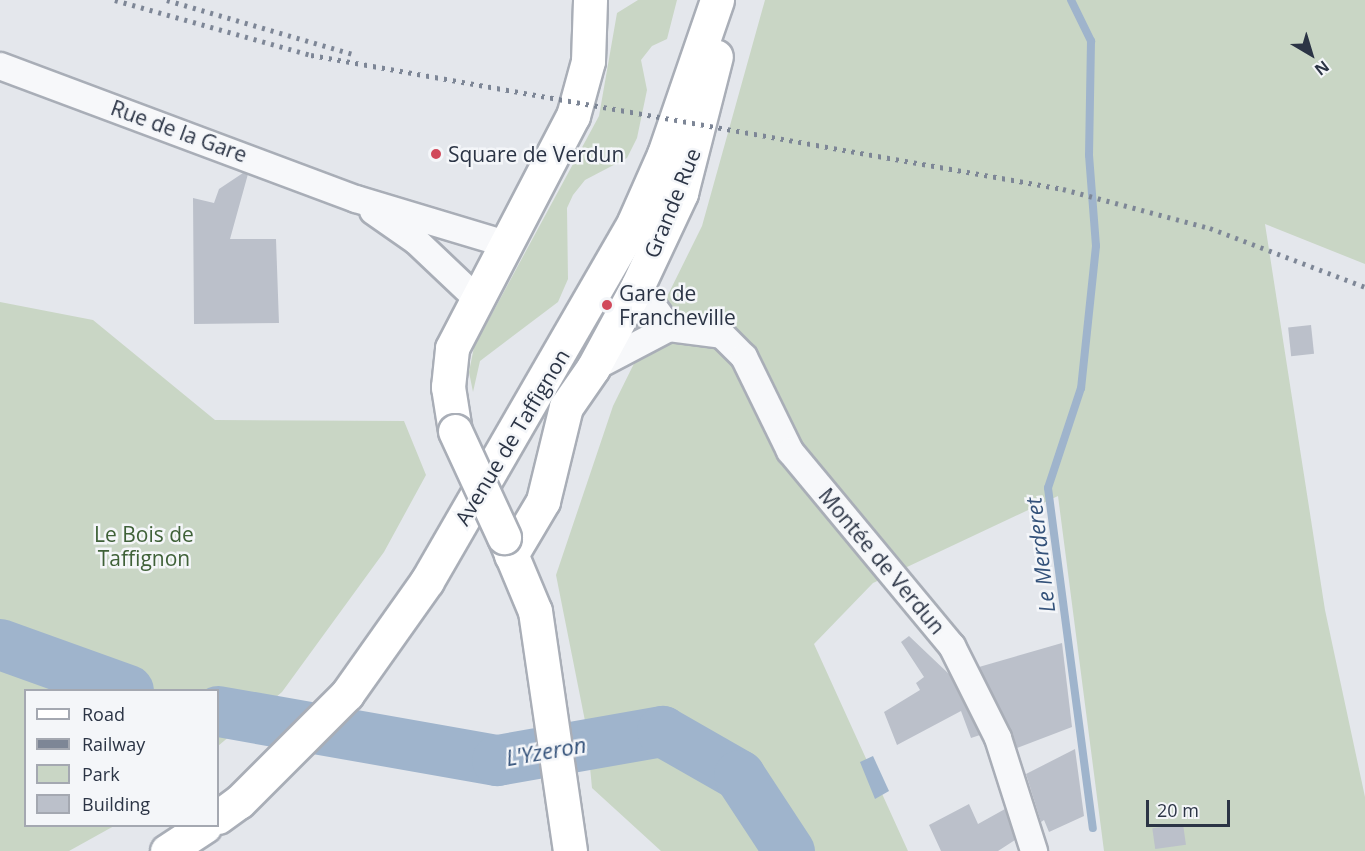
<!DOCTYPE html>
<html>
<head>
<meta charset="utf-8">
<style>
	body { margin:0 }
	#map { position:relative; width:1365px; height:851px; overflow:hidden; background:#e4e7ec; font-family:"Open Sans",sans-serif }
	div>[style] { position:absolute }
	.green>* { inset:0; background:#c9d6c5 }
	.water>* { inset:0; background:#9fb4cc }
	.stream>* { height:8px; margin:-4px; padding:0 4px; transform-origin:4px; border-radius:4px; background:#9fb4cc }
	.river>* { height:51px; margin:-25.5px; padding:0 25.5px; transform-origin:25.5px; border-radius:25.5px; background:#9fb4cc }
	.building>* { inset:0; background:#bbc0ca; transform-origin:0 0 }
	.roads { filter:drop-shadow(2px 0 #a9aeb7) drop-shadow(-2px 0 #a9aeb7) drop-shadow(0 2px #a9aeb7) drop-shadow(0 -2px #a9aeb7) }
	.street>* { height:26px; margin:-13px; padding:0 13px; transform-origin:13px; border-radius:13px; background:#f7f8fa }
	.secondary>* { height:33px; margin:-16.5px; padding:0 16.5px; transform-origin:16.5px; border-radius:16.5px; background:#fff }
	.rail>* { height:4.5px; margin-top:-2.25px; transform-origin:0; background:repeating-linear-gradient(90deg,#7d8696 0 3px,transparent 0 9px) }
	.bridges { filter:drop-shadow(2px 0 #a9aeb7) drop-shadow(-2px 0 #a9aeb7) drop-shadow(0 2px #a9aeb7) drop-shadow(0 -2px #a9aeb7) }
	.secondary-bridge>* { height:33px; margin:-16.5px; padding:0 16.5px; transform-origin:16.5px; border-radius:16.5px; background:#fff }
	.dots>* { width:16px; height:16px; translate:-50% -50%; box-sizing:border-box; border:3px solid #f4f6f9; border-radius:50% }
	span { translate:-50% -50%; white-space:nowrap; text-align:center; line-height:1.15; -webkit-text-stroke:5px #f4f6f9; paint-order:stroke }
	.street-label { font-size:21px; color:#2b3445 }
	.poi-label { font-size:21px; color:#2b3445 }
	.left { translate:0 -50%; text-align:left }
	.park-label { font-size:21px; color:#3f6138 }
	.water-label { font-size:22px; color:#34527a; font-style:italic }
	.legend { position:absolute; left:24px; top:689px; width:195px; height:138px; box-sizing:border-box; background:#f4f6f9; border:2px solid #a4a8b1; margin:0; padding:8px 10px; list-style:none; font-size:18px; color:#2b3445 }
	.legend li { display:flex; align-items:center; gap:12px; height:30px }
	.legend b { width:30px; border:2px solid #a4a8b1 }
	.north { position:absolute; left:1281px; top:24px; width:60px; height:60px; -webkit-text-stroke:4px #f4f6f9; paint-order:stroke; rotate:142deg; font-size:16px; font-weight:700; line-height:24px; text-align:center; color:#2b3445 }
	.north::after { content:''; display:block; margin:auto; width:21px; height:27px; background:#2b3445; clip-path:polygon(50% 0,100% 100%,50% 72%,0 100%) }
	.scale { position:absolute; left:1146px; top:800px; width:84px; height:27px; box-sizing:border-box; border:3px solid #2b3445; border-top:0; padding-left:8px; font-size:18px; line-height:21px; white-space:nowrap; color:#2b3445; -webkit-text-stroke:4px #f4f6f9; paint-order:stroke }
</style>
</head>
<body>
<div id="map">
	<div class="green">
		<div style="clip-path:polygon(638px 0,677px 0,667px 39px,652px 46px,641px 60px,647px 90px,637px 138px,627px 158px,585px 180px,573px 195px,567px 208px,568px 279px,558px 302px,480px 361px,473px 392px,469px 372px,474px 347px,599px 116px,617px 13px)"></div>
		<div style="clip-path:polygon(765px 0,1365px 0,1365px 264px,1265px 224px,1325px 610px,1365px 797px,1365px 851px,1104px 851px,1058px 496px,873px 583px,814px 644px,908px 851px,661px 851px,592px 788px,586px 726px,556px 575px,613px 406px,702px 226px)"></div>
		<div style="clip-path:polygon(0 302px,93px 320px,215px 420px,404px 421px,426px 475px,384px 552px,282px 692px,218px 746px,218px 690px,26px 690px,26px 826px,114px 826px,69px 851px,0 851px)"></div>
	</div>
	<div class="water">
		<div style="clip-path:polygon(873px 756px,889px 791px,875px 799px,860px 762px)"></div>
	</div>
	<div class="stream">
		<div style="left:1071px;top:0;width:46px;rotate:64deg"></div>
		<div style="left:1091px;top:41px;width:114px;rotate:91deg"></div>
		<div style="left:1089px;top:155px;width:91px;rotate:85.6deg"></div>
		<div style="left:1096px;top:246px;width:143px;rotate:96deg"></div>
		<div style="left:1081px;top:388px;width:105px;rotate:108.3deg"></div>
		<div style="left:1048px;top:488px;width:343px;rotate:82.5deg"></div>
	</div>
	<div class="river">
		<div style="left:0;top:644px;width:136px;rotate:19.8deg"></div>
		<div style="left:218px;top:711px;width:283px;rotate:10deg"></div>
		<div style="left:497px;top:760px;width:168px;rotate:-10deg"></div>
		<div style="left:662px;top:731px;width:89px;rotate:29.7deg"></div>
		<div style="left:739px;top:775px;width:91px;rotate:56.7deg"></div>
	</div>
	<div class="building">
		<div style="clip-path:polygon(243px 173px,248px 174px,230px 239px,276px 239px,279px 323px,194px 324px,193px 198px,214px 203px,219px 189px)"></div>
		<div style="left:1311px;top:325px;width:29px;height:23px;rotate:84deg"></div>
		<div style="clip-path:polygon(909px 636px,950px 675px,980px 735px,971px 738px,961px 711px,897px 745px,884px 712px,920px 690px,916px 683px,924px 677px,901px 642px)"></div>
		<div style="clip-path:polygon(1062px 643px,1072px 727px,1017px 748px,979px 667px)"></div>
		<div style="clip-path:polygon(1075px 749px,1084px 816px,1049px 832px,1044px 820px,1041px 822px,1026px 774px)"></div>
		<div style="clip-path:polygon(969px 804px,978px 824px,1005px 809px,1015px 840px,998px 851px,941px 851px,929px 825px)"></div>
		<div style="left:1183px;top:824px;width:21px;height:31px;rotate:82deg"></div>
	</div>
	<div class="roads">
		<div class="street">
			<div style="left:0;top:66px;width:380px;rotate:20.5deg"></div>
			<div style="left:356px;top:199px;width:157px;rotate:16.7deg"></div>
			<div style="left:373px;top:211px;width:52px;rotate:34.9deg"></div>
			<div style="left:416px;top:241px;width:83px;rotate:43.5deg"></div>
			<div style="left:638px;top:285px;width:53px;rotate:54.2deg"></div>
			<div style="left:593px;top:368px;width:86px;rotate:-27.8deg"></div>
			<div style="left:669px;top:328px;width:53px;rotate:7.5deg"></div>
			<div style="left:722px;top:335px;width:31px;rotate:45deg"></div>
			<div style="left:744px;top:357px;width:105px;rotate:63.9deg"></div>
			<div style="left:790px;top:451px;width:254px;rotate:50.3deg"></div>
			<div style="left:952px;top:646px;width:103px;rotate:63.4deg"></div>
			<div style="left:998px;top:738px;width:119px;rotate:72.3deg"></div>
		</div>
		<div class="secondary">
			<div style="left:455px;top:431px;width:45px;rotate:-99deg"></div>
			<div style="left:448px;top:387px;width:39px;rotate:-84deg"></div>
			<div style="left:452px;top:348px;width:262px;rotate:-62.5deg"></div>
			<div style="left:573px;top:116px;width:57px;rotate:-74.7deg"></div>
			<div style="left:588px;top:61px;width:61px;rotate:-88.1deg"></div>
			<div style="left:504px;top:537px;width:80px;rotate:67.3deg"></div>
			<div style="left:535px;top:611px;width:243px;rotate:81.7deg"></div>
			<div style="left:511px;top:555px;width:63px;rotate:-59.3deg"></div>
			<div style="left:543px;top:501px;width:97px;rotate:-76.3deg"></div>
			<div style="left:566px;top:407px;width:47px;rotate:-55.3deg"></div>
			<div style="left:593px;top:368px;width:94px;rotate:-61.5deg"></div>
			<div style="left:638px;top:285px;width:102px;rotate:-64.9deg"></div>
			<div style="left:681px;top:193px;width:141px;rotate:-75.7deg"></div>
			<div style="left:218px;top:817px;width:26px;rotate:-36deg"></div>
			<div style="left:239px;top:802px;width:153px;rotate:-45deg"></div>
			<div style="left:347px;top:694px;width:138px;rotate:-54.7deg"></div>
			<div style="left:427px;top:581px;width:414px;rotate:-60deg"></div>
			<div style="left:634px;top:222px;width:74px;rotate:-66.2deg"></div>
			<div style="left:664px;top:154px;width:163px;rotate:-71deg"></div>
			<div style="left:167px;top:851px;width:45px;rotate:-33.3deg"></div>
		</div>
	</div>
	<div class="rail">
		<div style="left:115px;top:0;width:204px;rotate:15.7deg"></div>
		<div style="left:311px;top:55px;width:764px;rotate:10.1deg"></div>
		<div style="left:1063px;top:189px;width:152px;rotate:14.9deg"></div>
		<div style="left:1210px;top:228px;width:166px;rotate:20.8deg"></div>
		<div style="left:167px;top:0;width:194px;rotate:16.2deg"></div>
	</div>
	<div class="bridges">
		<div class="secondary-bridge">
			<div style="left:455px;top:431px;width:117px;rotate:65.2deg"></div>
		</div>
	</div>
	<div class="dots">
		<div style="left:436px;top:154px;background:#d1495b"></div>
		<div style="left:607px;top:305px;background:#d1495b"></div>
	</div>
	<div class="street-label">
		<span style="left:179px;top:131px;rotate:20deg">Rue de la Gare</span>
		<span style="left:672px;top:203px;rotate:-68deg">Grande Rue</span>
		<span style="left:512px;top:437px;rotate:-59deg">Avenue de Taffignon</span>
		<span style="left:882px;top:561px;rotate:50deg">Montée de Verdun</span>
	</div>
	<div class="poi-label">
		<span class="left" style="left:448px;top:154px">Square de Verdun</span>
		<span class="left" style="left:619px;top:305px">Gare de<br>Francheville</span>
	</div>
	<div class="park-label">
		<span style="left:144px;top:546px">Le Bois de<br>Taffignon</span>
	</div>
	<div class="water-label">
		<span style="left:1040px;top:555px;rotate:-97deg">Le Merderet</span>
		<span style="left:546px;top:751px;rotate:-10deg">L'Yzeron</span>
	</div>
	<ul class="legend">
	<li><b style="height:8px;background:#fff"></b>Road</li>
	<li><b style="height:8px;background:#7d8696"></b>Railway</li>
	<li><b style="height:16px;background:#c9d6c5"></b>Park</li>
	<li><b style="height:16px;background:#bbc0ca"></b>Building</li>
	</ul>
	<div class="north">N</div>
	<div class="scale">20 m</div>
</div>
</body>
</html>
